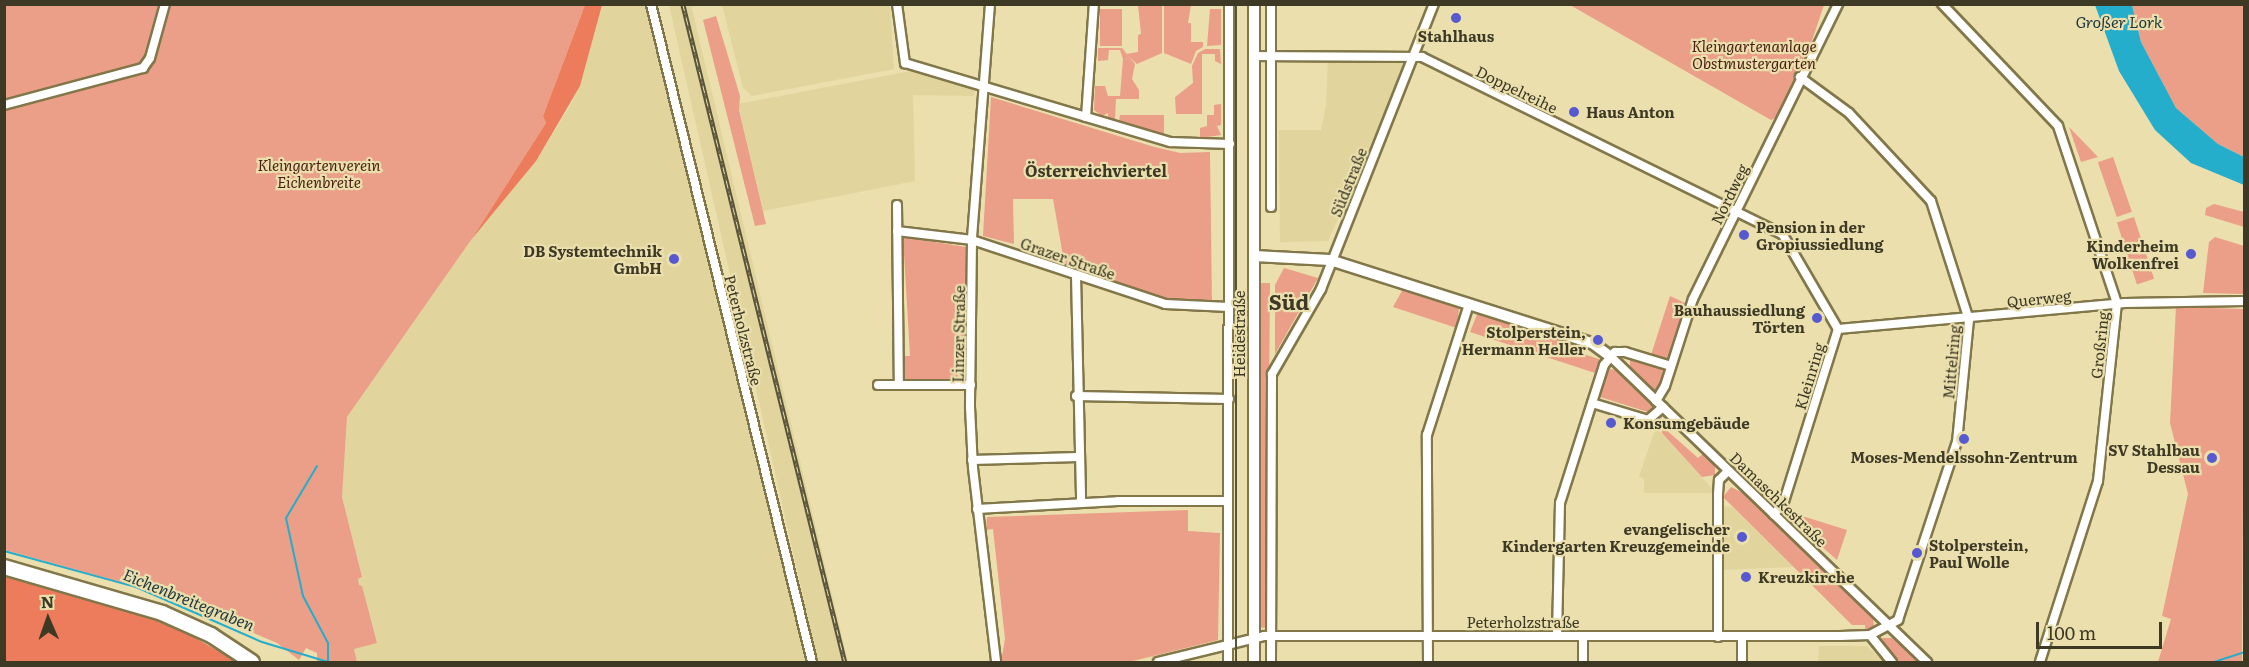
<!DOCTYPE html>
<html>
<head>
<meta charset="utf-8">
<style>
	body { margin:0 }
	#map { position:relative; width:2249px; height:667px; overflow:hidden; background:#eadfad; font-family:Literata,serif }
	div>[style] { position:absolute }
	.built>* { inset:0; background:#e1d49c }
	.green>* { inset:0; background:#eb9e88; transform-origin:0 0 }
	.forest>* { inset:0; background:#ec7c5b }
	.water>* { inset:0; background:#24aecc }
	.stream>* { height:2px; margin:-1px; padding:0 1px; transform-origin:1px; border-radius:1px; background:#24aecc }
	.roads { filter:drop-shadow(2px 0 #827749) drop-shadow(-2px 0 #827749) drop-shadow(0 2px #827749) drop-shadow(0 -2px #827749) }
	.minor>* { height:8px; margin:-4px; padding:0 4px; transform-origin:4px; border-radius:4px; background:#fff }
	.tertiary>* { height:10px; margin:-5px; padding:0 5px; transform-origin:5px; border-radius:5px; background:#fff }
	.primary>* { height:14px; margin:-7px; padding:0 7px; transform-origin:7px; border-radius:7px; background:#fff }
	.tram>* { height:1.5px; margin:-0.75px; padding:0 0.75px; transform-origin:0.75px; border-radius:0.75px; background:#58533a }
	.rail>* { height:4.5px; margin-top:-2.25px; transform-origin:0; background:repeating-linear-gradient(90deg,#eadfad 0 7px,#58533a 0 14px); box-sizing:border-box; border-block:2px solid #58533a }
	.dots>* { width:16px; height:16px; translate:-50% -50%; box-sizing:border-box; border:3px solid #eadfad; border-radius:50% }
	span { translate:-50% -50%; white-space:nowrap; text-align:center; line-height:1.15; -webkit-text-stroke:4.5px #eadfad; paint-order:stroke }
	.poi-label { font-size:15px; color:#3d3925; font-weight:700 }
	.left { translate:0 -50%; text-align:left }
	.right { translate:-100% -50%; text-align:right }
	.park-label { font-size:15px; color:#4a1e11; font-style:italic }
	.street-label { font-size:15px; color:#3d3925 }
	.water-label { font-size:16px; color:#1c373e; font-style:italic }
	.neighbourhood-label { font-size:16px; color:#3d3925; font-weight:700 }
	.district-label { font-size:21px; color:#3d3925; font-weight:700 }
	.frame { position:absolute; inset:0; border:6px solid #3d3925; pointer-events:none }
	.north { position:absolute; left:18px; top:589px; width:60px; height:60px; -webkit-text-stroke:4px #eadfad; paint-order:stroke; rotate:358deg; font-size:16px; font-weight:700; line-height:24px; text-align:center; color:#3d3925 }
	.north::after { content:''; display:block; margin:auto; width:21px; height:27px; background:#3d3925; clip-path:polygon(50% 0,100% 100%,50% 72%,0 100%) }
	.scale { position:absolute; left:2036px; top:622px; width:126px; height:27px; box-sizing:border-box; border:3px solid #3d3925; border-top:0; padding-left:8px; font-size:18px; line-height:21px; white-space:nowrap; color:#3d3925; -webkit-text-stroke:4px #eadfad; paint-order:stroke }
</style>
</head>
<body>
<div id="map">
	<div class="built">
		<div style="clip-path:polygon(602px 5px,644px 5px,658px 42px,806px 662px,357px 662px,354px 649px,377px 643px,359px 586px,358px 579px,361px 578px,342px 497px,347px 417px,471px 240px,536px 161px,570px 106px,580px 86px)"></div>
		<div style="clip-path:polygon(669px 5px,691px 5px,848px 662px,818px 662px)"></div>
		<div style="clip-path:polygon(722px 5px,890px 5px,894px 69px,752px 96px,743px 88px)"></div>
		<div style="clip-path:polygon(1328px 60px,1408px 60px,1328px 241px,1280px 242px,1279px 130px,1321px 130px,1326px 106px)"></div>
		<div style="clip-path:polygon(916px 70px,975px 87px,974px 96px,913px 95px,915px 181px,763px 211px,738px 104px)"></div>
		<div style="clip-path:polygon(1656px 427px,1702px 477px,1715px 493px,1644px 493px,1644px 479px,1639px 476px)"></div>
		<div style="clip-path:polygon(1722px 506px,1732px 507px,1793px 567px,1721px 570px)"></div>
		<div style="clip-path:polygon(1819px 646px,1867px 646px,1884px 662px,1818px 662px)"></div>
	</div>
	<div class="green">
		<div style="clip-path:polygon(4px 5px,585px 5px,543px 116px,546px 123px,471px 240px,347px 417px,342px 497px,362px 577px,358px 579px,359px 585px,362px 586px,377px 643px,354px 649px,357px 662px,317px 662px,317px 653px,306px 648px,299px 660px,277px 643px,159px 593px,5px 550px)"></div>
		<div style="clip-path:polygon(1138px 5px,1162px 5px,1162px 53px,1137px 64px,1126px 54px,1138px 52px,1138px 35px,1141px 34px)"></div>
		<div style="clip-path:polygon(1164px 5px,1191px 5px,1188px 23px,1191px 23px,1191px 42px,1203px 42px,1203px 47px,1196px 51px,1191px 64px,1164px 53px)"></div>
		<div style="clip-path:polygon(1570px 5px,1824px 5px,1806px 58px,1777px 117px,1771px 120px)"></div>
		<div style="clip-path:polygon(2132px 5px,2244px 5px,2244px 157px,2218px 144px,2176px 108px,2141px 42px)"></div>
		<div style="left:1100px;top:9px;width:22px;height:37px"></div>
		<div style="clip-path:polygon(1210px 9px,1221px 9px,1221px 45px,1207px 46px)"></div>
		<div style="clip-path:polygon(716px 16px,740px 96px,739px 110px,766px 224px,755px 226px,703px 20px)"></div>
		<div style="clip-path:polygon(1098px 48px,1122px 48px,1135px 64px,1132px 79px,1139px 90px,1139px 99px,1116px 99px,1115px 120px,1108px 118px,1108px 113px,1102px 116px,1094px 110px,1095px 86px,1105px 86px,1108px 96px,1120px 96px,1123px 59px,1120px 50px,1109px 50px,1108px 60px,1098px 61px)"></div>
		<div style="clip-path:polygon(1205px 49px,1220px 49px,1221px 64px,1215px 61px,1215px 54px,1202px 54px,1202px 114px,1176px 114px,1175px 97px,1193px 83px,1192px 66px,1198px 53px)"></div>
		<div style="clip-path:polygon(991px 97px,1151px 146px,1180px 153px,1210px 152px,1212px 302px,1163px 300px,1065px 267px,1053px 199px,1013px 199px,1014px 244px,983px 236px)"></div>
		<div style="clip-path:polygon(1221px 104px,1221px 125px,1217px 126px,1221px 135px,1200px 138px,1200px 128px,1207px 126px,1207px 115px,1214px 115px,1214px 105px)"></div>
		<div style="clip-path:polygon(1120px 115px,1164px 115px,1164px 134px,1119px 121px)"></div>
		<div style="clip-path:polygon(2069px 127px,2098px 157px,2081px 162px)"></div>
		<div style="left:2113px;top:157px;width:58px;height:16px;rotate:71deg"></div>
		<div style="clip-path:polygon(2214px 204px,2244px 212px,2244px 227px,2205px 215px,2206px 208px)"></div>
		<div style="left:2134px;top:217px;width:65px;height:18px;rotate:72deg"></div>
		<div style="clip-path:polygon(903px 237px,966px 247px,963px 380px,905px 379px,904px 356px,910px 356px)"></div>
		<div style="clip-path:polygon(2215px 237px,2244px 246px,2244px 294px,2203px 293px,2209px 242px)"></div>
		<div style="clip-path:polygon(1284px 268px,1318px 278px,1275px 354px,1275px 285px)"></div>
		<div style="clip-path:polygon(1258px 283px,1270px 283px,1267px 628px,1257px 627px)"></div>
		<div style="clip-path:polygon(1403px 289px,1459px 308px,1457px 328px,1393px 307px)"></div>
		<div style="clip-path:polygon(1670px 296px,1685px 303px,1686px 308px,1668px 360px,1651px 355px)"></div>
		<div style="clip-path:polygon(2176px 307px,2244px 309px,2242px 662px,2158px 662px,2171px 619px,2162px 616px,2188px 494px,2170px 423px)"></div>
		<div style="clip-path:polygon(1478px 312px,1579px 344px,1583px 354px,1599px 359px,1595px 373px,1470px 332px)"></div>
		<div style="clip-path:polygon(1630px 358px,1663px 369px,1661px 386px,1654px 390px,1630px 366px)"></div>
		<div style="clip-path:polygon(1610px 369px,1616px 370px,1656px 407px,1654px 414px,1597px 396px,1604px 373px)"></div>
		<div style="clip-path:polygon(1663px 427px,1698px 458px,1704px 453px,1715px 465px,1715px 475px,1702px 477px,1662px 433px)"></div>
		<div style="clip-path:polygon(1731px 487px,1747px 495px,1873px 616px,1874px 627px,1865px 632px,1865px 625px,1852px 625px,1723px 497px)"></div>
		<div style="clip-path:polygon(1188px 510px,1188px 531px,1220px 533px,1218px 640px,1129px 662px,1001px 662px,1005px 639px,993px 529px,986px 530px,987px 517px)"></div>
		<div style="clip-path:polygon(1786px 511px,1847px 530px,1837px 560px,1785px 514px)"></div>
		<div style="clip-path:polygon(1882px 638px,1892px 638px,1921px 662px,1901px 662px,1893px 658px,1880px 642px)"></div>
	</div>
	<div class="forest">
		<div style="clip-path:polygon(585px 5px,602px 5px,580px 86px,536px 161px,471px 240px,546px 123px,543px 116px)"></div>
		<div style="clip-path:polygon(4px 574px,163px 620px,238px 662px,5px 662px)"></div>
	</div>
	<div class="water">
		<div style="clip-path:polygon(2095px 5px,2132px 5px,2141px 42px,2176px 108px,2218px 144px,2244px 157px,2244px 185px,2191px 163px,2155px 130px,2119px 71px)"></div>
	</div>
	<div class="stream">
		<div style="left:317px;top:466px;width:61px;rotate:120.8deg"></div>
		<div style="left:286px;top:518px;width:80px;rotate:77.7deg"></div>
		<div style="left:303px;top:596px;width:53px;rotate:62deg"></div>
		<div style="left:328px;top:643px;width:19px;rotate:90deg"></div>
		<div style="left:4px;top:551px;width:137px;rotate:15.3deg"></div>
		<div style="left:136px;top:587px;width:137px;rotate:23.6deg"></div>
		<div style="left:262px;top:642px;width:69px;rotate:16.9deg"></div>
		<div style="left:2214px;top:662px;width:32px;rotate:-18deg"></div>
	</div>
	<div class="roads">
		<div class="minor">
			<div style="left:651px;top:4px;width:677px;rotate:76.25deg"></div>
			<div style="left:897px;top:4px;width:60px;rotate:82.3deg"></div>
			<div style="left:905px;top:63px;width:277px;rotate:16.6deg"></div>
			<div style="left:1170px;top:142px;width:60px;rotate:1.9deg"></div>
			<div style="left:990px;top:4px;width:237px;rotate:94.4deg"></div>
			<div style="left:972px;top:240px;width:167px;rotate:90.7deg"></div>
			<div style="left:970px;top:407px;width:61px;rotate:87.2deg"></div>
			<div style="left:973px;top:468px;width:195px;rotate:83.2deg"></div>
			<div style="left:1942px;top:4px;width:168px;rotate:46.4deg"></div>
			<div style="left:2058px;top:126px;width:187px;rotate:71.6deg"></div>
			<div style="left:2117px;top:303px;width:179px;rotate:96.1deg"></div>
			<div style="left:2098px;top:481px;width:190px;rotate:107.8deg"></div>
			<div style="left:1254px;top:56px;width:168px;rotate:0.3deg"></div>
			<div style="left:1422px;top:57px;width:402px;rotate:26.2deg"></div>
			<div style="left:1783px;top:235px;width:109px;rotate:59.7deg"></div>
			<div style="left:1838px;top:329px;width:180px;rotate:107.4deg"></div>
			<div style="left:1784px;top:501px;width:17px;rotate:126deg"></div>
			<div style="left:4px;top:105px;width:144px;rotate:-14.9deg"></div>
			<div style="left:143px;top:68px;width:12px;rotate:-55deg"></div>
			<div style="left:150px;top:58px;width:56px;rotate:-74.5deg"></div>
			<div style="left:1086px;top:117px;width:113px;rotate:-86deg"></div>
			<div style="left:897px;top:205px;width:180px;rotate:89.4deg"></div>
			<div style="left:1271px;top:207px;width:203px;rotate:-90deg"></div>
			<div style="left:897px;top:231px;width:76px;rotate:6.8deg"></div>
			<div style="left:972px;top:240px;width:203px;rotate:18.3deg"></div>
			<div style="left:1165px;top:304px;width:64px;rotate:2.7deg"></div>
			<div style="left:1076px;top:275px;width:228px;rotate:88.7deg"></div>
			<div style="left:1838px;top:329px;width:288px;rotate:-5.2deg"></div>
			<div style="left:2125px;top:303px;width:119px;rotate:-1deg"></div>
			<div style="left:1610px;top:356px;width:441px;rotate:44deg"></div>
			<div style="left:878px;top:385px;width:93px"></div>
			<div style="left:1076px;top:396px;width:153px;rotate:1.1deg"></div>
			<div style="left:1656px;top:401px;width:17px;rotate:-59deg"></div>
			<div style="left:1665px;top:386px;width:91px;rotate:-72.2deg"></div>
			<div style="left:1693px;top:299px;width:329px;rotate:-63.8deg"></div>
			<div style="left:1592px;top:403px;width:59px;rotate:16.9deg"></div>
			<div style="left:1648px;top:420px;width:20px;rotate:-41deg"></div>
			<div style="left:972px;top:460px;width:106px;rotate:-1.6deg"></div>
			<div style="left:977px;top:509px;width:141px;rotate:-3.2deg"></div>
			<div style="left:1118px;top:501px;width:110px"></div>
			<div style="left:1557px;top:635px;width:132px;rotate:-88.7deg"></div>
			<div style="left:1560px;top:503px;width:145px;rotate:-72.3deg"></div>
			<div style="left:1604px;top:365px;width:17px;rotate:-50deg"></div>
			<div style="left:1615px;top:352px;width:10px"></div>
			<div style="left:1625px;top:352px;width:48px;rotate:16.9deg"></div>
			<div style="left:1870px;top:635px;width:35px;rotate:51deg"></div>
			<div style="left:1718px;top:637px;width:143px;rotate:-90deg"></div>
			<div style="left:1718px;top:494px;width:14px;rotate:-86deg"></div>
			<div style="left:1719px;top:480px;width:13px;rotate:-45deg"></div>
			<div style="left:1742px;top:637px;width:25px;rotate:90deg"></div>
			<div style="left:1158px;top:662px;width:109px;rotate:-13.8deg"></div>
			<div style="left:1264px;top:636px;width:576px"></div>
			<div style="left:1840px;top:636px;width:30px;rotate:-2deg"></div>
			<div style="left:1870px;top:635px;width:32px;rotate:-28deg"></div>
			<div style="left:1898px;top:620px;width:188px;rotate:-71.7deg"></div>
			<div style="left:1957px;top:442px;width:123px;rotate:-84.4deg"></div>
			<div style="left:1969px;top:320px;width:125px;rotate:-107.7deg"></div>
			<div style="left:1931px;top:201px;width:120px;rotate:-133deg"></div>
			<div style="left:1849px;top:113px;width:61px;rotate:-143.7deg"></div>
			<div style="left:1228px;top:662px;width:658px;rotate:-89.91deg"></div>
			<div style="left:1271px;top:662px;width:288px;rotate:-89.8deg"></div>
			<div style="left:1272px;top:374px;width:98px;rotate:-60deg"></div>
			<div style="left:1321px;top:289px;width:307px;rotate:-68.4deg"></div>
			<div style="left:1428px;top:662px;width:227px;rotate:-90.3deg"></div>
			<div style="left:1427px;top:435px;width:138px;rotate:-72.2deg"></div>
			<div style="left:1583px;top:662px;width:26px;rotate:-90deg"></div>
		</div>
		<div class="tertiary">
			<div style="left:1254px;top:4px;width:658px;rotate:90deg"></div>
			<div style="left:1254px;top:256px;width:76px;rotate:3deg"></div>
			<div style="left:1330px;top:260px;width:275px;rotate:17.6deg"></div>
			<div style="left:1592px;top:343px;width:22px;rotate:36deg"></div>
		</div>
		<div class="primary">
			<div style="left:4px;top:567px;width:165px;rotate:16.2deg"></div>
			<div style="left:162px;top:613px;width:54px;rotate:24.2deg"></div>
			<div style="left:211px;top:635px;width:49px;rotate:33.4deg"></div>
		</div>
	</div>
	<div class="tram">
		<div style="left:1236px;top:4px;width:658px;rotate:90deg"></div>
	</div>
	<div class="rail">
		<div style="left:683px;top:4px;width:678px;rotate:76.17deg"></div>
	</div>
	<div class="dots">
		<div style="left:1456px;top:18px;background:#5659d0"></div>
		<div style="left:1574px;top:112px;background:#5659d0"></div>
		<div style="left:1744px;top:235px;background:#5659d0"></div>
		<div style="left:2191px;top:254px;background:#5659d0"></div>
		<div style="left:674px;top:259px;background:#5659d0"></div>
		<div style="left:1817px;top:318px;background:#5659d0"></div>
		<div style="left:1598px;top:340px;background:#5659d0"></div>
		<div style="left:1611px;top:423px;background:#5659d0"></div>
		<div style="left:1964px;top:439px;background:#5659d0"></div>
		<div style="left:2212px;top:458px;background:#5659d0"></div>
		<div style="left:1742px;top:537px;background:#5659d0"></div>
		<div style="left:1917px;top:553px;background:#5659d0"></div>
		<div style="left:1746px;top:577px;background:#5659d0"></div>
	</div>
	<div class="poi-label">
		<span style="left:1456px;top:36px">Stahlhaus</span>
		<span class="left" style="left:1586px;top:112px">Haus Anton</span>
		<span class="left" style="left:1756px;top:235px">Pension in der<br>Gropiussiedlung</span>
		<span class="right" style="left:2179px;top:254px">Kinderheim<br>Wolkenfrei</span>
		<span class="right" style="left:662px;top:259px">DB Systemtechnik<br>GmbH</span>
		<span class="right" style="left:1805px;top:318px">Bauhaussiedlung<br>Törten</span>
		<span class="right" style="left:1586px;top:340px">Stolperstein,<br>Hermann Heller</span>
		<span class="left" style="left:1623px;top:423px">Konsumgebäude</span>
		<span class="right" style="left:2200px;top:458px">SV Stahlbau<br>Dessau</span>
		<span style="left:1964px;top:457px">Moses-Mendelssohn-Zentrum</span>
		<span class="right" style="left:1730px;top:537px">evangelischer<br>Kindergarten Kreuzgemeinde</span>
		<span class="left" style="left:1929px;top:553px">Stolperstein,<br>Paul Wolle</span>
		<span class="left" style="left:1758px;top:577px">Kreuzkirche</span>
	</div>
	<div class="park-label">
		<span style="left:1754px;top:54px">Kleingartenanlage<br>Obstmustergarten</span>
		<span style="left:319px;top:173px">Kleingartenverein<br>Eichenbreite</span>
	</div>
	<div class="street-label">
		<span style="left:1517px;top:89px;rotate:26deg">Doppelreihe</span>
		<span style="left:1348px;top:182px;rotate:-68deg">Südstraße</span>
		<span style="left:1729px;top:194px;rotate:-64deg">Nordweg</span>
		<span style="left:1068px;top:258px;rotate:19deg">Grazer Straße</span>
		<span style="left:2039px;top:298px;rotate:-6deg">Querweg</span>
		<span style="left:744px;top:330px;rotate:76deg">Peterholzstraße</span>
		<span style="left:958px;top:334px;rotate:-89deg">Linzer Straße</span>
		<span style="left:1239px;top:334px;rotate:-90deg">Heidestraße</span>
		<span style="left:2099px;top:345px;rotate:-84deg">Großring</span>
		<span style="left:1951px;top:362px;rotate:-85deg">Mittelring</span>
		<span style="left:1809px;top:376px;rotate:-73deg">Kleinring</span>
		<span style="left:1779px;top:499px;rotate:44deg">Damaschkestraße</span>
		<span style="left:1523px;top:622px">Peterholzstraße</span>
	</div>
	<div class="water-label">
		<span style="left:2119px;top:21px">Großer Lork</span>
		<span style="left:189px;top:599px;rotate:22deg">Eichenbreitegraben</span>
	</div>
	<div class="neighbourhood-label">
		<span style="left:1096px;top:170px">Österreichviertel</span>
	</div>
	<div class="district-label">
		<span style="left:1289px;top:301px">Süd</span>
	</div>
	<div class="frame"></div>
	<div class="north">N</div>
	<div class="scale">100 m</div>
</div>
</body>
</html>
